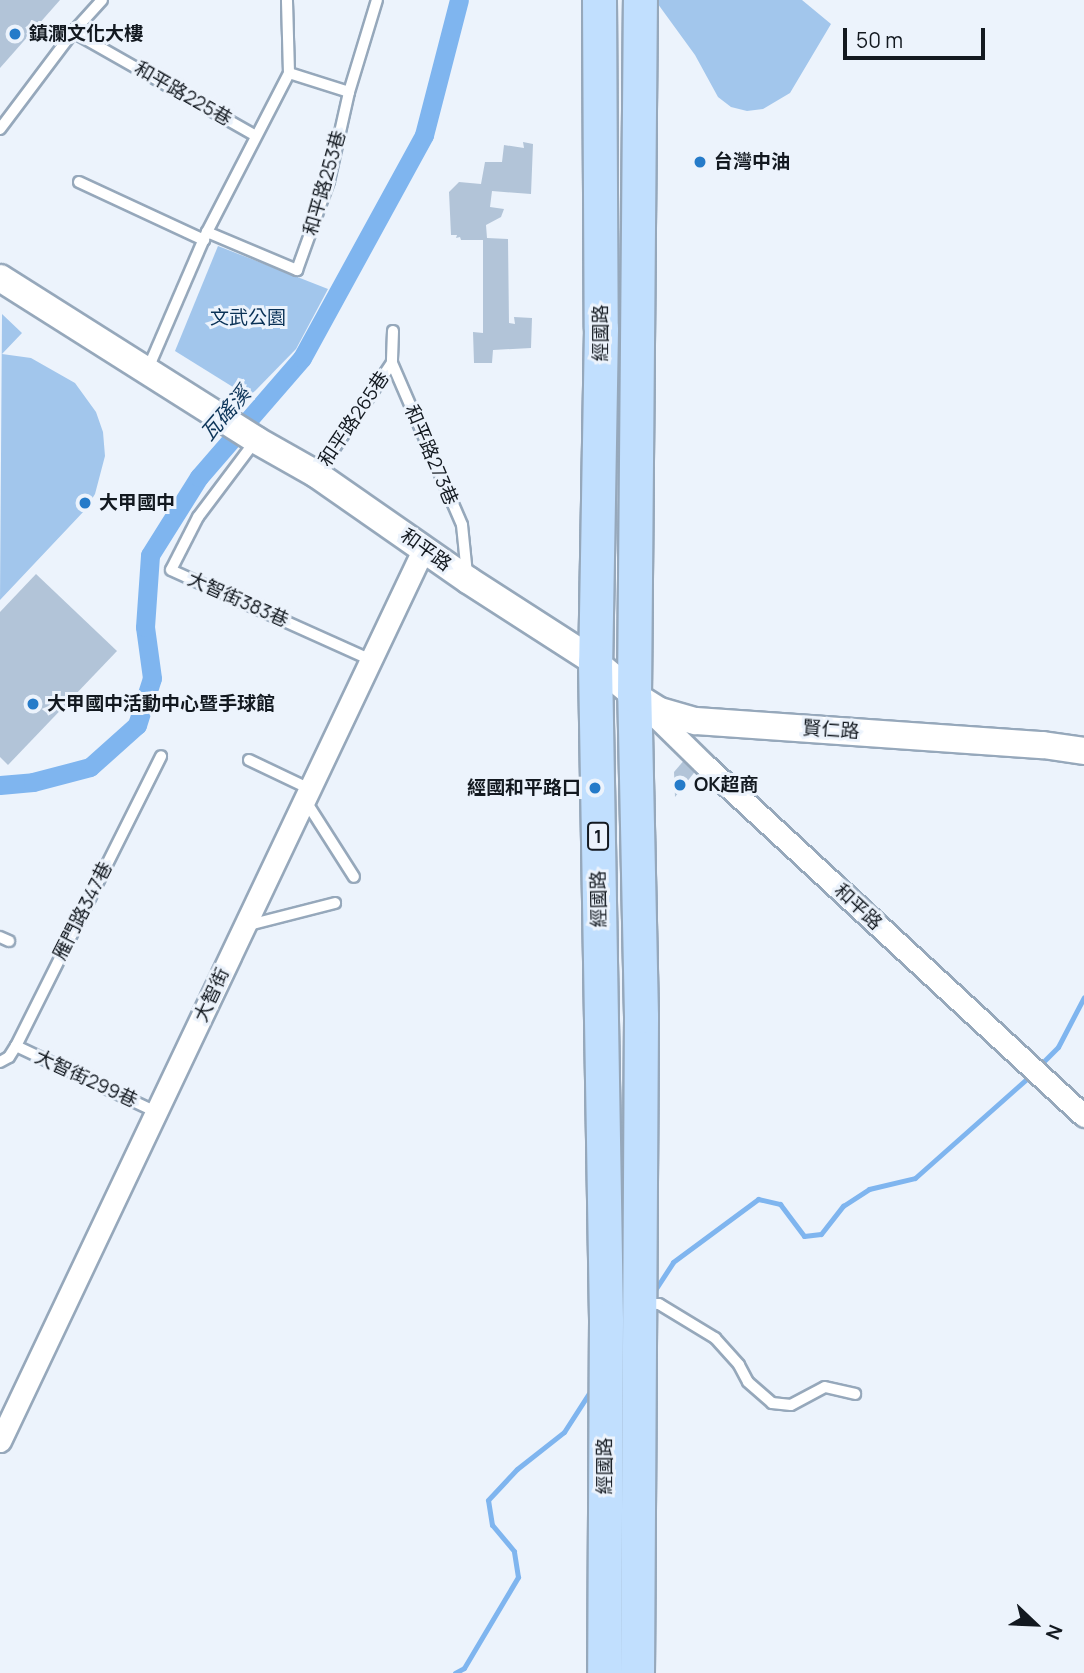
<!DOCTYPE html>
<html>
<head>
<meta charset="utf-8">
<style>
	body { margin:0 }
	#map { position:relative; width:1084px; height:1673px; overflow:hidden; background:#ecf3fc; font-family:Manrope,"Noto Sans TC",sans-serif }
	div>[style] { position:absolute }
	.green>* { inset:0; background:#a2c6ec }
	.stream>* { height:5px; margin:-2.5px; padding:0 2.5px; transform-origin:2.5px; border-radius:2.5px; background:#7fb5ef }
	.canal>* { height:19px; margin:-9.5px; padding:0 9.5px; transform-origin:9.5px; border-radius:9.5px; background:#7fb5ef }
	.building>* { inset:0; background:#b2c4d8 }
	.roads { filter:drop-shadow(2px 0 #96a8bb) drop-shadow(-2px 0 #96a8bb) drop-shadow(0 2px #96a8bb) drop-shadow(0 -2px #96a8bb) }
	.service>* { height:10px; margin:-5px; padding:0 5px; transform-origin:5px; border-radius:5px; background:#fff }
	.minor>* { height:21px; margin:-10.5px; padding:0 10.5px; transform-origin:10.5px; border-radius:10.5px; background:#fff }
	.tertiary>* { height:26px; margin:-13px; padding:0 13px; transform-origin:13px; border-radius:13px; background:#fff }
	.primary>* { height:33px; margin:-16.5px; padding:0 16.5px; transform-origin:16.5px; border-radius:16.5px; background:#c1dffe }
	.dots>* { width:19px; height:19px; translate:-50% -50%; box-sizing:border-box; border:4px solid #ecf3fc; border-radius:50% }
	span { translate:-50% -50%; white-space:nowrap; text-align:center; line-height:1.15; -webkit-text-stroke:6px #ecf3fc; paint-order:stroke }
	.shield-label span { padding:2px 5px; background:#ecf3fc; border:2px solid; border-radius:5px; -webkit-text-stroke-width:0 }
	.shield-label { font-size:18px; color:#131920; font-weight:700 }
	.poi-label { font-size:19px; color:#131920; font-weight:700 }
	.left { translate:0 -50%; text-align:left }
	.right { translate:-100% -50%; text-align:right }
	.street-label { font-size:19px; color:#131920 }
	.park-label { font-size:19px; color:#093156 }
	.water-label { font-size:21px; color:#0e365a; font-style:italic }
	.north { position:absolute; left:1000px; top:1589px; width:70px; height:70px; -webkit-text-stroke:5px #ecf3fc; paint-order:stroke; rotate:113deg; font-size:19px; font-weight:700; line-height:28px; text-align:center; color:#131920 }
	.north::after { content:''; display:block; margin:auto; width:24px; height:32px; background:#131920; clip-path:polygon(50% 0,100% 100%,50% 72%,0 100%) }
	.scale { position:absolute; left:843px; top:28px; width:142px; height:32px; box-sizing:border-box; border:4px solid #131920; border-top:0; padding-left:9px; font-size:21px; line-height:24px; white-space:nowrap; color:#131920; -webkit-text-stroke:5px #ecf3fc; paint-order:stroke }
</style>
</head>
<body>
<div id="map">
	<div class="green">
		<div style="clip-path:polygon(655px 0,802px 0,831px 24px,790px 93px,763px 109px,747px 111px,731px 107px,718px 97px,695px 55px)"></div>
		<div style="clip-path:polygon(218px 246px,328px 289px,296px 349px,249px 397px,175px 351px)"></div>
		<div style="clip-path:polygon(2px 314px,22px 333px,2px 354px,31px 358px,75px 383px,96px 412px,103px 432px,105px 456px,95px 494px,85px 510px,0 600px)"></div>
	</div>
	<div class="stream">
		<div style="left:1038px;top:1067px;width:28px;rotate:-45deg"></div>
		<div style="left:1058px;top:1047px;width:56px;rotate:-62.5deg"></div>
		<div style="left:655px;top:1290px;width:33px;rotate:-57deg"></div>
		<div style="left:673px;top:1262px;width:106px;rotate:-36.5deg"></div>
		<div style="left:758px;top:1199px;width:23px;rotate:13deg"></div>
		<div style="left:780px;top:1204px;width:40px;rotate:53deg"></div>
		<div style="left:804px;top:1236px;width:17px;rotate:-7deg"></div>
		<div style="left:821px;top:1234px;width:36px;rotate:-52deg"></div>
		<div style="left:843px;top:1206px;width:31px;rotate:-33deg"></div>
		<div style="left:869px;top:1189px;width:47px;rotate:-13.4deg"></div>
		<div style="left:915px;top:1178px;width:157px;rotate:-41.6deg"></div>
		<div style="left:455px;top:1673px;width:10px;rotate:-29deg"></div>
		<div style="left:464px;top:1668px;width:106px;rotate:-59.3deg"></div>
		<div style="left:518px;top:1577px;width:26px;rotate:-99deg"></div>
		<div style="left:514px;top:1551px;width:34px;rotate:-130deg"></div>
		<div style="left:492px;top:1525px;width:25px;rotate:-99deg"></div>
		<div style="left:488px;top:1500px;width:42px;rotate:-46.9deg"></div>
		<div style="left:517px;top:1469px;width:60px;rotate:-38.2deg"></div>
		<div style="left:564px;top:1432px;width:54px;rotate:-57.2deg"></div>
	</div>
	<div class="canal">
		<div style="left:0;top:785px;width:33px;rotate:-5deg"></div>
		<div style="left:33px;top:782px;width:59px;rotate:-14.7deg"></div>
		<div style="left:90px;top:767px;width:63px;rotate:-41.8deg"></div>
		<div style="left:137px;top:725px;width:49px;rotate:-72.3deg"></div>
		<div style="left:152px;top:678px;width:51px;rotate:-97.8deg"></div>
		<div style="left:145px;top:627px;width:72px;rotate:-86deg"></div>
		<div style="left:150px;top:555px;width:92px;rotate:-57.9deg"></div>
		<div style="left:199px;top:477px;width:157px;rotate:-49.1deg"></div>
		<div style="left:302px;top:358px;width:254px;rotate:-61.3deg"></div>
		<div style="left:424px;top:135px;width:139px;rotate:-75.5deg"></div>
	</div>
	<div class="building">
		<div style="clip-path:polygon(0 0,60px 0,0 68px)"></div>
		<div style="clip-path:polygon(523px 142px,533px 144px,531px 194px,492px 191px,490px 207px,504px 209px,501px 217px,486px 225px,487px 238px,508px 239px,509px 323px,515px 324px,514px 317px,532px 318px,531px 348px,493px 350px,492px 363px,474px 363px,473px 332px,483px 333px,483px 240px,461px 240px,460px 237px,456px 238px,457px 235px,451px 235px,449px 192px,459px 182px,481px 184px,485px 162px,502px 162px,504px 145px,524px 148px)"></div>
		<div style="clip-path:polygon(36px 574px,117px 651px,8px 765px,0 757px,0 612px)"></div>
		<div style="clip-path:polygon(686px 758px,697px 769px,675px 797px,674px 772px)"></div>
	</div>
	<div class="roads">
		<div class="service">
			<div style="left:73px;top:32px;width:210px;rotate:29.6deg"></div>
			<div style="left:289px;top:73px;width:63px;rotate:17.6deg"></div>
			<div style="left:0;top:129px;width:121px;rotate:-53deg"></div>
			<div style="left:73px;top:32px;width:43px;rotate:-47.8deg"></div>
			<div style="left:79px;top:182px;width:138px;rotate:24.9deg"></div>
			<div style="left:207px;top:232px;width:98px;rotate:22.9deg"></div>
			<div style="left:297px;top:270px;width:95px;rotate:-70.2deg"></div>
			<div style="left:329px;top:181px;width:91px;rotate:-77.3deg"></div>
			<div style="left:349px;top:92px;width:96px;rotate:-73.1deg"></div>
			<div style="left:393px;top:331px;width:32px;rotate:92deg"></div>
			<div style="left:392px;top:363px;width:176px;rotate:66.6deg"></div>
			<div style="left:462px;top:525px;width:49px;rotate:84.2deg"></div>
			<div style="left:147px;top:371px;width:151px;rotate:-66.7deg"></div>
			<div style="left:207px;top:232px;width:179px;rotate:-62.7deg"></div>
			<div style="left:289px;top:73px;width:73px;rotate:-91.6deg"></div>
			<div style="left:256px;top:440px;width:96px;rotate:127deg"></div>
			<div style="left:198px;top:517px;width:59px;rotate:117deg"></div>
			<div style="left:171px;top:570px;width:219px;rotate:24.2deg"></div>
			<div style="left:317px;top:474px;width:134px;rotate:-56deg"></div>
			<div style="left:249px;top:760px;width:68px;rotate:25.4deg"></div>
			<div style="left:305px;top:800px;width:91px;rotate:57.5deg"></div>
			<div style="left:245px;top:926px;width:93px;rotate:-14.3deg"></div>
			<div style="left:0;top:937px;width:10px;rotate:24deg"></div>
			<div style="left:16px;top:1046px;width:155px;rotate:25.2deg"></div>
			<div style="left:0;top:1062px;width:10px;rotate:-29deg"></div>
			<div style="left:9px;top:1057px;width:13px;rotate:-58deg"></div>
			<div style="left:16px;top:1046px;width:324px;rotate:-63.4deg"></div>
			<div style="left:643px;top:1303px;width:16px;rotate:4deg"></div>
			<div style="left:659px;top:1304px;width:66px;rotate:31.3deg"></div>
			<div style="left:715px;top:1338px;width:36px;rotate:48deg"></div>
			<div style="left:739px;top:1365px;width:19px;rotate:62deg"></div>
			<div style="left:748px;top:1382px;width:32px;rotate:41deg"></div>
			<div style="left:772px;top:1403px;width:19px;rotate:6deg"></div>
			<div style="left:791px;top:1405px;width:38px;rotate:-28deg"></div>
			<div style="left:825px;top:1387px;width:31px;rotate:13deg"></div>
		</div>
		<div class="minor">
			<div style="left:646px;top:707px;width:81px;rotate:44.5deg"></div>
			<div style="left:704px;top:764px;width:518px;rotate:42.81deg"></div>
			<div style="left:0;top:1441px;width:989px;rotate:-64.6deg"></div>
		</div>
		<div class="tertiary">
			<div style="left:0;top:278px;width:303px;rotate:32.3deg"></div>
			<div style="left:256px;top:440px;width:69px;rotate:29.5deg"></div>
			<div style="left:316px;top:474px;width:185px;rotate:34.9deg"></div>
			<div style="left:468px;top:580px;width:151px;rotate:32.8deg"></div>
			<div style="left:595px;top:662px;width:51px;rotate:40.2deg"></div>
			<div style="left:634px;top:695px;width:31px;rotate:32deg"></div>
			<div style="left:660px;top:711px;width:37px;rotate:16deg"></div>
			<div style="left:696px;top:721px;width:348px;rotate:4deg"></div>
			<div style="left:1043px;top:745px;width:41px;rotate:8.3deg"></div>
		</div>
		<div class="primary">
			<div style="left:599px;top:0;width:328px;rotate:89.7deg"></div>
			<div style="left:601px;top:328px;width:334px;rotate:91deg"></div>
			<div style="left:595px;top:662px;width:659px;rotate:89.04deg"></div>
			<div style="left:606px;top:1321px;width:352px;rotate:90.3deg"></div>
			<div style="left:637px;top:1673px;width:657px;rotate:-89.65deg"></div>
			<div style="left:641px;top:1016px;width:321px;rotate:-91.2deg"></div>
			<div style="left:634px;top:695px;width:695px;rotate:-89.51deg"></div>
		</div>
	</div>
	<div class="dots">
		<div style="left:15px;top:34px;background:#257bc9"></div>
		<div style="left:700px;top:162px;background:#257bc9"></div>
		<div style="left:85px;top:503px;background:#257bc9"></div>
		<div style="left:33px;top:704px;background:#257bc9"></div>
		<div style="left:680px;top:785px;background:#257bc9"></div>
		<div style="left:595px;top:788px;background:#257bc9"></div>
	</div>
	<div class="shield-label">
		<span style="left:598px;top:836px">1</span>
	</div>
	<div class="poi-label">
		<span class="left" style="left:29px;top:34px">鎮瀾文化大樓</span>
		<span class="left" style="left:714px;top:162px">台灣中油</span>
		<span class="left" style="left:99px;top:503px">大甲國中</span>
		<span class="left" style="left:47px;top:704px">大甲國中活動中心暨手球館</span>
		<span class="left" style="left:694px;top:785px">OK超商</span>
		<span class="right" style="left:581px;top:788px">經國和平路口</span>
	</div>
	<div class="street-label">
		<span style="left:183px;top:94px;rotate:30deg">和平路225巷</span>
		<span style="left:325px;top:183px;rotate:-74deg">和平路253巷</span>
		<span style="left:601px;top:333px;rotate:-90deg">經國路</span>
		<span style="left:354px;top:419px;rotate:-56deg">和平路265巷</span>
		<span style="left:431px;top:455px;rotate:67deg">和平路273巷</span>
		<span style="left:426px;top:550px;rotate:36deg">和平路</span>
		<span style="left:238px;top:600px;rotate:24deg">大智街383巷</span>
		<span style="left:831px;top:730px;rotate:4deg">賢仁路</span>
		<span style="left:599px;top:899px;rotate:-91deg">經國路</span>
		<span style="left:858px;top:907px;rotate:43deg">和平路</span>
		<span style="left:83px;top:911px;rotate:-63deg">雁門路347巷</span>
		<span style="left:212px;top:995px;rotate:-65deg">大智街</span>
		<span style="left:86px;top:1079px;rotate:25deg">大智街299巷</span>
		<span style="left:605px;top:1466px;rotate:-90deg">經國路</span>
	</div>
	<div class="park-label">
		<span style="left:248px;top:318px">文武公園</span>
	</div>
	<div class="water-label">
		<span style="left:225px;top:413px;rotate:-49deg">瓦磘溪</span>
	</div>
	<div class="north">N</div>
	<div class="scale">50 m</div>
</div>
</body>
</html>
